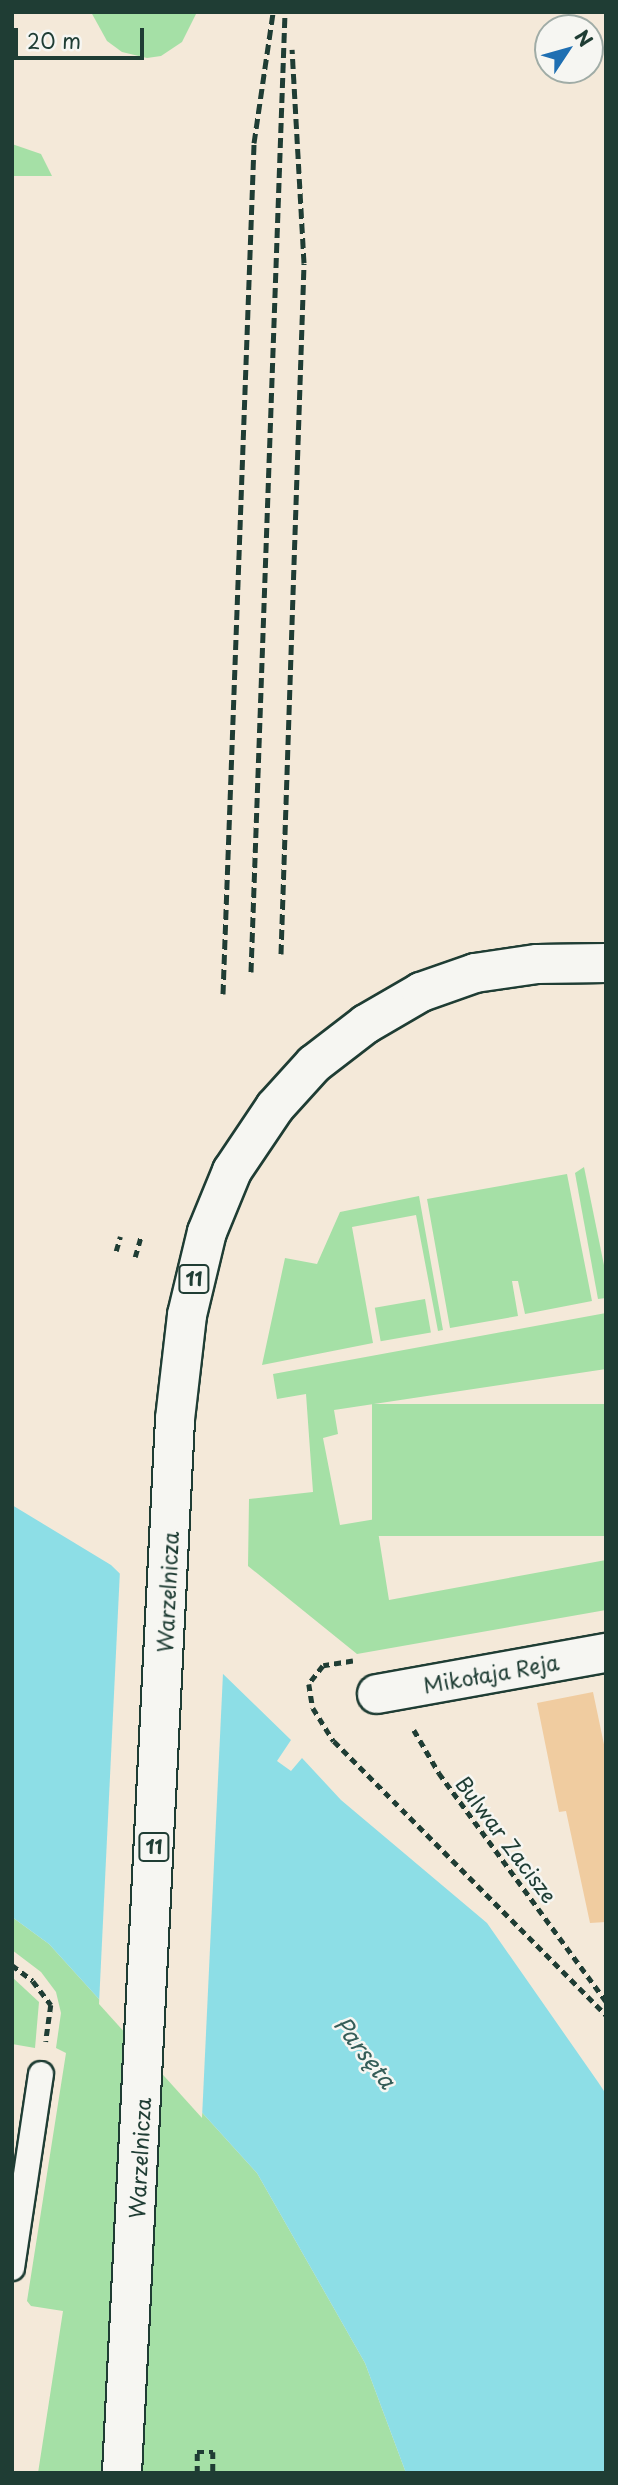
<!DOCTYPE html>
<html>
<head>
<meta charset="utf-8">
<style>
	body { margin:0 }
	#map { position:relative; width:618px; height:2485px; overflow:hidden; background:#f4e9d9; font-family:"Playpen Sans",sans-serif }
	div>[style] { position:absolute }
	.green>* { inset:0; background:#a5e0a6; transform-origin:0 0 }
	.water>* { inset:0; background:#8ddee6 }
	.pier>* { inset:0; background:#f4e9d9 }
	.building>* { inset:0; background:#f0cca0 }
	.path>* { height:4.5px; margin-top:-2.25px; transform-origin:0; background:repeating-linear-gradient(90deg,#1f3d34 0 7px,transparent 0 12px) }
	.roads { filter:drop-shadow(2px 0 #1f3d34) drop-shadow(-2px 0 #1f3d34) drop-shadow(0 2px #1f3d34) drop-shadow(0 -2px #1f3d34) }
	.service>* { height:24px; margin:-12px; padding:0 12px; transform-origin:12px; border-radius:12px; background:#f6f6f2 }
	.minor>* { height:38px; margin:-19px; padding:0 19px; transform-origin:19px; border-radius:19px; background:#f6f6f2 }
	.primary>* { height:38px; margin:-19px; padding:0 19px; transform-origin:19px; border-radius:19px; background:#f6f6f2 }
	.rail>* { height:5px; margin-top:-2.5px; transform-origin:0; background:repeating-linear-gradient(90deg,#1f3d34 0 10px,transparent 0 15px) }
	span { translate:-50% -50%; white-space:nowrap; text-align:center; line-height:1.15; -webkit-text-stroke:5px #f6f6f2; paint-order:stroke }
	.shield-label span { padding:2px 5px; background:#f6f6f2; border:2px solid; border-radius:5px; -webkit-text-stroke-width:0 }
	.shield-label { font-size:19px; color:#1f3d34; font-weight:700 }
	.street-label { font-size:21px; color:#1f3d34 }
	.water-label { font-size:23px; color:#355d58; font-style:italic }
	.frame { position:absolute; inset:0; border:14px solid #1f3d34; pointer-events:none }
	.north { position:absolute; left:534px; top:14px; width:70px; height:70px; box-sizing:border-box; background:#f6f6f2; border:2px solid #a0aca6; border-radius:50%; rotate:54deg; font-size:19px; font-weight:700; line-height:28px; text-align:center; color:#1f3d34 }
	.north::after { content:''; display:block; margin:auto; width:24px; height:32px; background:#1f6fb2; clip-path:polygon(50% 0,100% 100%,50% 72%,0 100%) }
	.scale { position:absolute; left:14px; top:28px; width:130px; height:32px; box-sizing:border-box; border:4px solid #1f3d34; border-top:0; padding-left:9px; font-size:21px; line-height:24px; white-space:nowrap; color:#1f3d34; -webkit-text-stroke:5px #f6f6f2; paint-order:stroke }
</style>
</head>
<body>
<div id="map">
	<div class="green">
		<div style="clip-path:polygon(91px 12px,197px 12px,182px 42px,161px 56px,147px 58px,122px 52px,107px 41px)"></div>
		<div style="clip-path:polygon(12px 144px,41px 154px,52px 176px,12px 176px)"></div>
		<div style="clip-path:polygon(584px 1167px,606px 1275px,606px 1298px,598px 1299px,575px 1173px)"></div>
		<div style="clip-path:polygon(567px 1174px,592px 1301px,525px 1314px,518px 1281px,512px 1281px,518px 1316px,450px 1328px,427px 1199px)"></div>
		<div style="clip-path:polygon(419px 1196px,443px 1330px,438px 1331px,416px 1215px,352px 1227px,373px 1343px,262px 1365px,285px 1258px,317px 1264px,340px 1212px)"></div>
		<div style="left:425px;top:1299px;width:34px;height:51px;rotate:80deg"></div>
		<div style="clip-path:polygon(606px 1313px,606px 1369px,334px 1410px,338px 1434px,323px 1438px,340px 1525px,376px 1519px,389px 1600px,606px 1560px,606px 1610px,357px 1654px,248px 1566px,249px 1499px,313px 1492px,306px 1394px,277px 1399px,273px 1374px)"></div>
		<div style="left:606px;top:1404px;width:132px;height:234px;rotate:90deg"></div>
		<div style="clip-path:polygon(12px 1917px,49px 1944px,257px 2173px,365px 2363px,406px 2473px,38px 2473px,63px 2311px,31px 2306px,27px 2301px,66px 2053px,56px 2048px,61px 2013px,56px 1992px,41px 1972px,12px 1950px)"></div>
		<div style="clip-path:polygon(12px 1977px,39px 2002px,35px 2048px,12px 2044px)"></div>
	</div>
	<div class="water">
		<div style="clip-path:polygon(12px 1505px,111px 1565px,291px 1740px,277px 1761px,291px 1771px,302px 1758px,341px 1800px,487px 1923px,598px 2082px,606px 2094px,606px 2473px,406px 2473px,365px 2363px,257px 2173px,49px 1944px,12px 1917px)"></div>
	</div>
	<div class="pier">
		<div style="clip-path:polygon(120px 1570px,223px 1673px,202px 2118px,99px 2004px)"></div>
	</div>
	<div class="building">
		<div style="clip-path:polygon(593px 1692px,606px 1754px,606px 1922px,590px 1923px,566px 1811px,559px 1812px,537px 1703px)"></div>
	</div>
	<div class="path">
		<div style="left:116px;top:1251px;width:15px;rotate:-74deg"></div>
		<div style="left:135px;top:1257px;width:22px;rotate:-74deg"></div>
		<div style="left:353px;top:1661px;width:30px;rotate:171deg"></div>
		<div style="left:323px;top:1666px;width:23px;rotate:128deg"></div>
		<div style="left:309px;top:1684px;width:24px;rotate:81deg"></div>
		<div style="left:313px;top:1708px;width:39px;rotate:58deg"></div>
		<div style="left:334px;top:1741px;width:386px;rotate:45.2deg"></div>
		<div style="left:414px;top:1730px;width:50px;rotate:59.8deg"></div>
		<div style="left:439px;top:1773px;width:283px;rotate:53.8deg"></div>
		<div style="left:12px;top:1965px;width:26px;rotate:37deg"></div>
		<div style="left:33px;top:1981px;width:30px;rotate:53deg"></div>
		<div style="left:51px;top:2005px;width:37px;rotate:98deg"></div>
		<div style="left:197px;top:2473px;width:21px;rotate:-90deg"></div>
		<div style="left:197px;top:2452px;width:16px"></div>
		<div style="left:213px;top:2452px;width:21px;rotate:90deg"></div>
	</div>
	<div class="roads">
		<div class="service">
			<div style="left:12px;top:2268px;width:196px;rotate:-81.5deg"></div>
		</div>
		<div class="minor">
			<div style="left:377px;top:1694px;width:233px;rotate:-10.2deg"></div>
		</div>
		<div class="primary">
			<div style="left:122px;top:2473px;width:1055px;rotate:-87.12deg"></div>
			<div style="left:175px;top:1419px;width:105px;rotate:-83.4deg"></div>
			<div style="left:187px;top:1315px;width:85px;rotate:-76.5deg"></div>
			<div style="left:207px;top:1232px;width:66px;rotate:-67.7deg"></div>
			<div style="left:232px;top:1171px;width:77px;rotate:-56.1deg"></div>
			<div style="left:275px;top:1107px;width:58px;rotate:-47.8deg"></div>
			<div style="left:314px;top:1064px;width:66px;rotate:-37.6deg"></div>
			<div style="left:366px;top:1024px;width:64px;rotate:-30.2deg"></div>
			<div style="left:421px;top:992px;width:57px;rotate:-19.4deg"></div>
			<div style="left:475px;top:973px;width:63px;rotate:-8.3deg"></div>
			<div style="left:537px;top:964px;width:69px;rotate:-0.8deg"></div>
		</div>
	</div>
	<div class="rail">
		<div style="left:281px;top:954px;width:691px;rotate:-88.09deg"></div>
		<div style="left:304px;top:263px;width:214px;rotate:-93.2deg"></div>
		<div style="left:251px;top:972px;width:961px;rotate:-87.97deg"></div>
		<div style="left:223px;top:994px;width:852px;rotate:-87.91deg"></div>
		<div style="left:254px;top:143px;width:132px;rotate:-81.7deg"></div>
	</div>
	<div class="shield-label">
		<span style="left:194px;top:1279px">11</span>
		<span style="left:154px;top:1847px">11</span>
	</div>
	<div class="street-label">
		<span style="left:167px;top:1592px;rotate:-87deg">Warzelnicza</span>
		<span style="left:491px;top:1673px;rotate:-10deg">Mikołaja Reja</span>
		<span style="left:507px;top:1839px;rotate:53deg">Bulwar Zacisze</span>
		<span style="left:139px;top:2158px;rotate:-87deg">Warzelnicza</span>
	</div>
	<div class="water-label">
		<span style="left:365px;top:2052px;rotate:52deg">Parsęta</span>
	</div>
	<div class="frame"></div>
	<div class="north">N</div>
	<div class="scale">20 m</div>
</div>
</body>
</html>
